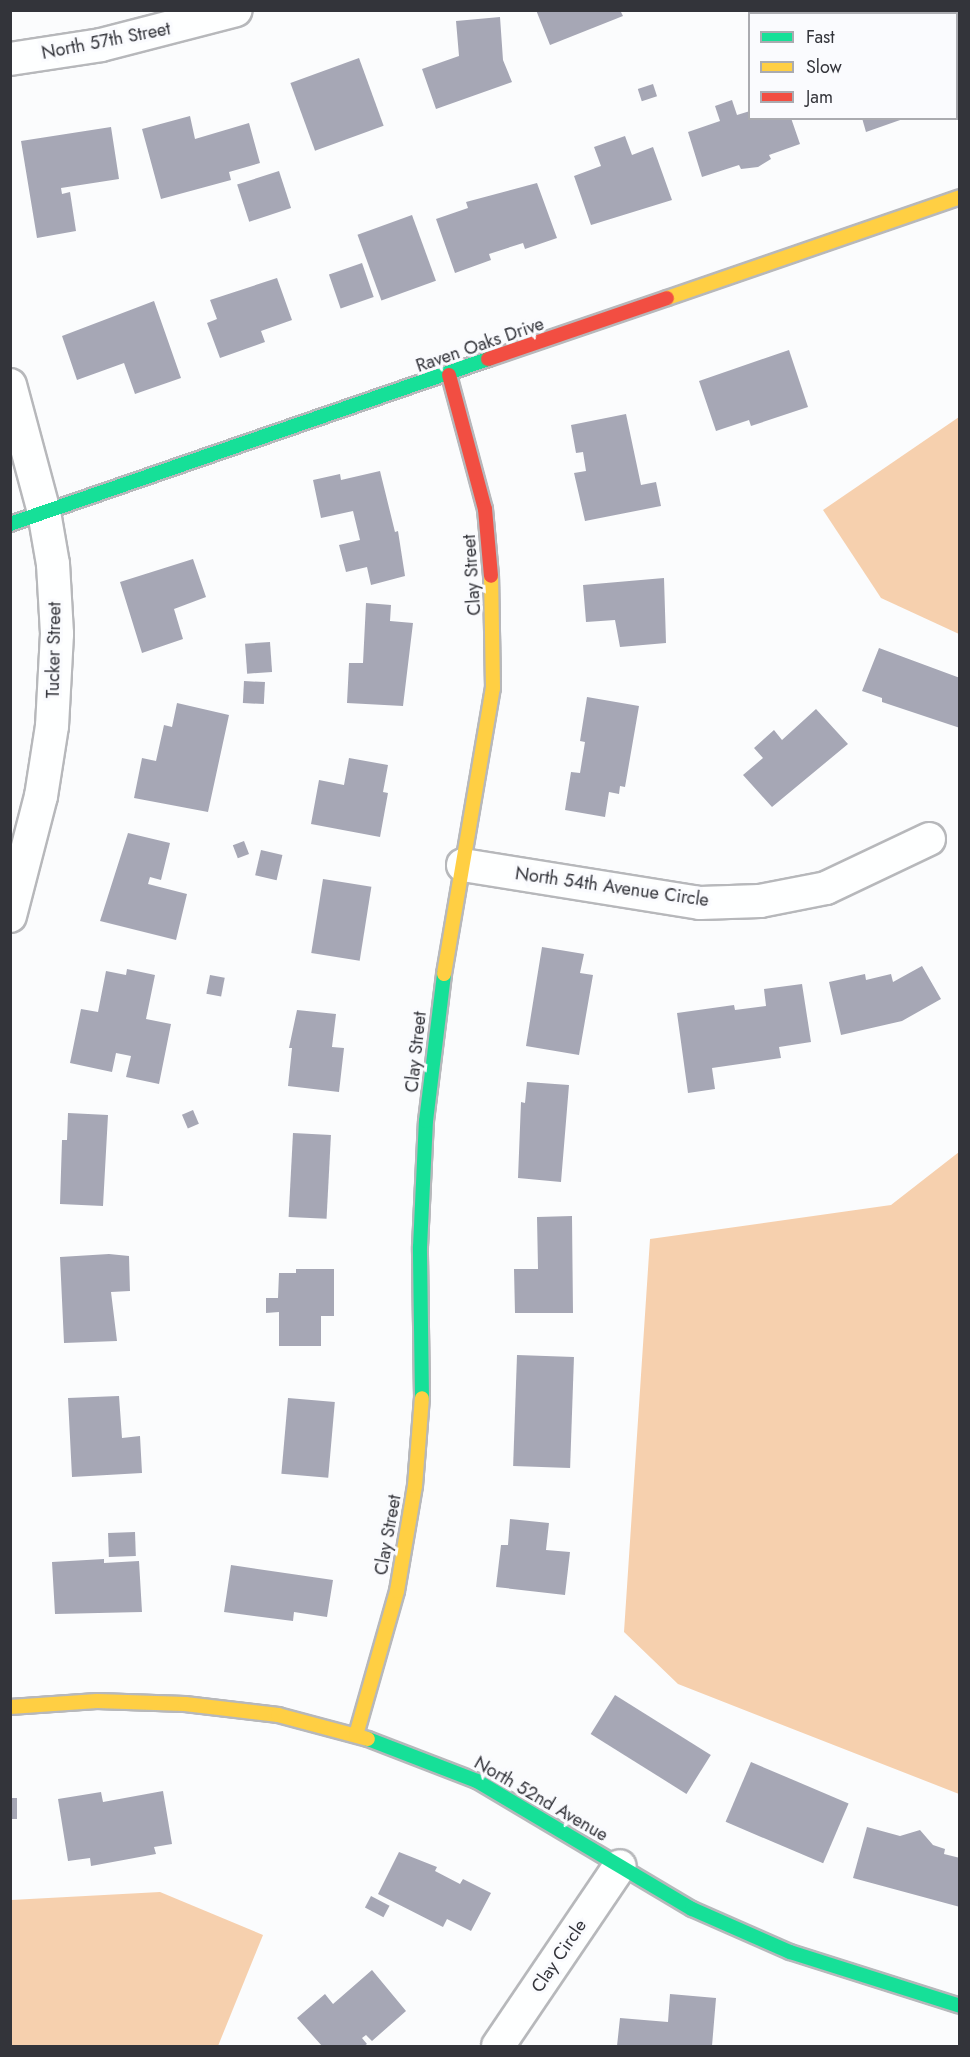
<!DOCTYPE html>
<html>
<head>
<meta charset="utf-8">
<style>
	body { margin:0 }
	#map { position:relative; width:970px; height:2057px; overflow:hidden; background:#fbfcfd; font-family:Jost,sans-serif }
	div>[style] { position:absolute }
	.forest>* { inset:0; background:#f6d0ae }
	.building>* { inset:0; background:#a6a7b5; transform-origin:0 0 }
	.roads { filter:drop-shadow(2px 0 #b7b8bb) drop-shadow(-2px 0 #b7b8bb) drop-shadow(0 2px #b7b8bb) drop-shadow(0 -2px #b7b8bb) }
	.street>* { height:32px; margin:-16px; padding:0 16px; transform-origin:16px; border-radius:16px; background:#feffff }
	.fast>* { height:14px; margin:-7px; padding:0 7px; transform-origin:7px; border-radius:7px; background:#16e098 }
	.slow>* { height:14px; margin:-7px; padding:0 7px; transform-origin:7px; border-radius:7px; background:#ffcf43 }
	.jam>* { height:14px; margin:-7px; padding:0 7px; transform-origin:7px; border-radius:7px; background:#f24e42 }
	span { translate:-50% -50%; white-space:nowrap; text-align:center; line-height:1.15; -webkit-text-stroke:6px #fafbfe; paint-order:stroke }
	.street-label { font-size:18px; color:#33343a }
	.frame { position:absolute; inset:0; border:12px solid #33343a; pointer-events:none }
	.legend { position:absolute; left:748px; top:12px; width:210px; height:108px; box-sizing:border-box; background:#fafbfe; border:2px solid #aaabb0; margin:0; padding:8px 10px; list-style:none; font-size:18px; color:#33343a }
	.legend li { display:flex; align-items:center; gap:12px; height:30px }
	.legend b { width:30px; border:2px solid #aaabb0 }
</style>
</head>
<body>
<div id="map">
	<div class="forest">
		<div style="clip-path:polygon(959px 417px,959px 634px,881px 598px,823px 510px)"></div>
		<div style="clip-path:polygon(959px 1152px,959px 1794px,678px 1684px,624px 1632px,650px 1239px,891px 1205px)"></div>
		<div style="clip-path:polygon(160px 1892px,263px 1935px,218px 2046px,11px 2046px,11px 1900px)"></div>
	</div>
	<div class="building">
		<div style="clip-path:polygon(536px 10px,620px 10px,623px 16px,550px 45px)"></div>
		<div style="clip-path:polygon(500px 17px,503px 60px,512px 82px,436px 109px,422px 69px,459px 56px,456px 21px)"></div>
		<div style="clip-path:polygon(960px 38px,960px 73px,959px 73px,956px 39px)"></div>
		<div style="left:359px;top:58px;width:72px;height:73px;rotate:70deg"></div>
		<div style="left:653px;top:84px;width:13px;height:16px;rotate:72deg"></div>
		<div style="clip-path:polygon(732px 100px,737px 115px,750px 111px,750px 118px,791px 118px,800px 144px,769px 155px,771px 159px,758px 167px,741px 169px,739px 165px,702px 177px,688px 132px,720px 121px,715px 106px)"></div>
		<div style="clip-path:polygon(190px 116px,195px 139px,249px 123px,260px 163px,229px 172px,231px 180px,161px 199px,142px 129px)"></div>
		<div style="clip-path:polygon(862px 118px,903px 118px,903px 119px,866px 132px)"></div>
		<div style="clip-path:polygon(111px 127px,119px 179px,61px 188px,62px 194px,70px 192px,76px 231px,37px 238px,21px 141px)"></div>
		<div style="clip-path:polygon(625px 136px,632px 155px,653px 147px,672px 200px,591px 225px,574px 176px,601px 166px,594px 147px)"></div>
		<div style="left:279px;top:171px;width:39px;height:44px;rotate:72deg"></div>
		<div style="clip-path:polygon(537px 183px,557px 238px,525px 249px,523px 243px,489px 254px,491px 260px,455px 273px,436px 219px,468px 208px,466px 202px)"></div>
		<div style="left:412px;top:215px;width:70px;height:58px;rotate:70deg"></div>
		<div style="left:362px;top:263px;width:36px;height:35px;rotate:71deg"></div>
		<div style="clip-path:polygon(277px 278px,292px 320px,261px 331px,265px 342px,220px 358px,207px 323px,217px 319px,210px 300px)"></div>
		<div style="clip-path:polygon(154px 301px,181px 378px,135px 394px,124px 363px,77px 380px,62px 336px)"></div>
		<div style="clip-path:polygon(789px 350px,808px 407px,751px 426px,749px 420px,716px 431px,699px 381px)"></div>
		<div style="clip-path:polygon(626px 414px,641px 485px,656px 482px,661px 506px,585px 521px,574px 473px,586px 471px,583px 452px,576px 453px,571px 425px)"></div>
		<div style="clip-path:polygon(380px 471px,395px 532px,398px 531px,405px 576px,371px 585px,367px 567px,346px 572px,339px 545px,360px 540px,353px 511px,321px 518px,313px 480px,340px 474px,341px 480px)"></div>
		<div style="clip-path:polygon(193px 559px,206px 597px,174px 609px,183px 639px,142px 653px,120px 582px)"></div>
		<div style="clip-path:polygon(664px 578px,666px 643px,620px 647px,615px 620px,586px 622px,583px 585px)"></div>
		<div style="clip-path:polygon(366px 603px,391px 605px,390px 621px,413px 623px,403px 706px,347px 703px,349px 663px,363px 663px)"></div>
		<div style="left:270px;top:642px;width:30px;height:25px;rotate:86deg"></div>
		<div style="clip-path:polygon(879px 648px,960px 678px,960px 728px,882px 702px,882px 698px,862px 691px)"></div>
		<div style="left:244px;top:681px;width:21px;height:22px;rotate:3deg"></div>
		<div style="clip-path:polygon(587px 697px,639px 706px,625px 787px,620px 786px,619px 794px,609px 792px,605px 817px,565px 810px,571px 772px,580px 773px,585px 742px,580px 741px)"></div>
		<div style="clip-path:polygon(177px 703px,229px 715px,208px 812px,134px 798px,142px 758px,156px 761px,164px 725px,172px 727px)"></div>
		<div style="clip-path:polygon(816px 709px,848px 744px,772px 807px,743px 775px,763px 758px,754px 748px,774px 730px,782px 740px)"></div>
		<div style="clip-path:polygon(349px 758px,388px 765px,383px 792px,388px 793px,380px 837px,311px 824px,319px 780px,344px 785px)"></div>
		<div style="clip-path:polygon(128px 833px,170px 843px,161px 880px,150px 877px,148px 884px,187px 894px,176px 940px,100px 921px)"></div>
		<div style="left:244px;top:841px;width:14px;height:12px;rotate:69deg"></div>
		<div style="left:261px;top:850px;width:22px;height:26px;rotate:13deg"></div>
		<div style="left:323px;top:879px;width:49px;height:75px;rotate:9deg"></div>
		<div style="clip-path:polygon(542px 947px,584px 954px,580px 973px,593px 975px,579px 1055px,526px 1046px)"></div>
		<div style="clip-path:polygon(922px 966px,941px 999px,902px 1021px,841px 1035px,829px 982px,865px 974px,866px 980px,891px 974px,893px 982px)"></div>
		<div style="clip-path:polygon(127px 969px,155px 975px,146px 1019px,171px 1024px,159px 1084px,126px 1077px,131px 1056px,116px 1053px,112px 1072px,70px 1063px,81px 1009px,98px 1012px,106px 971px,126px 975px)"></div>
		<div style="left:210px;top:975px;width:15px;height:19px;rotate:11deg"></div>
		<div style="clip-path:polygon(802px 984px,811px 1042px,779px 1047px,781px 1058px,712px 1068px,715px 1089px,688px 1093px,677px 1013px,734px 1005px,735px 1010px,766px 1006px,764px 989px)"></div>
		<div style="clip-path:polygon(297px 1010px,336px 1014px,332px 1047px,344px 1048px,339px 1092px,288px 1086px,292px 1048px,289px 1048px)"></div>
		<div style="clip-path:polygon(527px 1082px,569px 1085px,561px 1182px,518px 1178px,521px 1102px,525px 1103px)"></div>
		<div style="left:193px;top:1110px;width:15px;height:12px;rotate:67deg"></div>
		<div style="clip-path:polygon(68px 1113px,108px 1115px,103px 1206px,60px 1204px,62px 1140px,67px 1140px)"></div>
		<div style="left:293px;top:1133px;width:38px;height:84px;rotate:3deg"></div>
		<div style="clip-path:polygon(572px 1216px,573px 1313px,515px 1313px,514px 1269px,538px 1269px,537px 1217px)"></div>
		<div style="clip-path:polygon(109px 1254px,129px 1256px,130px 1291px,111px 1292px,117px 1341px,64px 1343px,60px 1257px)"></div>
		<div style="clip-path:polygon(296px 1269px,334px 1269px,334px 1316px,321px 1316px,321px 1346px,279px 1346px,279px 1312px,266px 1313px,266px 1298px,278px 1298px,279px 1273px,296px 1273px)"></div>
		<div style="left:517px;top:1355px;width:57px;height:111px;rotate:2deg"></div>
		<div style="clip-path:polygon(119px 1396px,122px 1438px,140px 1436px,142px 1473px,72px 1477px,68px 1398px)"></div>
		<div style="left:288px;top:1398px;width:47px;height:76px;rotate:5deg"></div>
		<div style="clip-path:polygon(510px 1519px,549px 1523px,546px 1550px,570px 1552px,565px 1595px,496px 1587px,501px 1545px,508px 1545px)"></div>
		<div style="left:135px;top:1532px;width:24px;height:27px;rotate:88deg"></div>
		<div style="clip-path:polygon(104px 1559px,104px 1563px,139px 1561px,142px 1612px,55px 1614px,52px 1562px)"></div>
		<div style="clip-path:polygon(231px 1565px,333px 1580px,327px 1617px,294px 1612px,293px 1621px,224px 1612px)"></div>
		<div style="left:615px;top:1695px;width:113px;height:46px;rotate:32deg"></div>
		<div style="left:751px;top:1762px;width:106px;height:65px;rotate:23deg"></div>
		<div style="clip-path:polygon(163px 1791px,172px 1844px,154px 1847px,156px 1854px,91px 1866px,90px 1858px,68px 1861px,58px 1799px,101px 1792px,103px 1802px)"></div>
		<div style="left:10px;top:1798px;width:7px;height:21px"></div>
		<div style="clip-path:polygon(867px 1827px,900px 1836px,920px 1830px,933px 1845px,945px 1849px,944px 1854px,960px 1858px,960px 1907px,853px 1878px)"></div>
		<div style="clip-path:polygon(399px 1852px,437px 1867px,435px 1871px,460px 1884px,463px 1879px,491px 1893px,471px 1931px,447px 1919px,443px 1927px,378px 1894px)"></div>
		<div style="left:371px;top:1896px;width:21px;height:13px;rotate:28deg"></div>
		<div style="clip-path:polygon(372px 1970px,406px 2011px,372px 2041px,366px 2035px,362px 2038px,367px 2044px,364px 2046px,322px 2046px,297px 2018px,325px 1994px,333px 2004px)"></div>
		<div style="clip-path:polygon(670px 1994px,716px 1998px,712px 2046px,617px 2046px,620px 2018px,668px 2022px)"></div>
	</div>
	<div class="roads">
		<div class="street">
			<div style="left:10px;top:59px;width:92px;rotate:-8.7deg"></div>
			<div style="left:101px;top:45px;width:139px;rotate:-14.5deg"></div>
			<div style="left:10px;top:385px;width:131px;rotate:75deg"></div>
			<div style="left:44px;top:512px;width:53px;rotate:80.2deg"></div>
			<div style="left:53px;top:564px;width:70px;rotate:86.7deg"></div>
			<div style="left:57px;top:634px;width:92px;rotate:93.1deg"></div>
			<div style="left:52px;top:726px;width:71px;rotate:98.9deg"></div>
			<div style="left:41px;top:796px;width:124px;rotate:104.5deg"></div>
			<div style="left:463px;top:865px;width:240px;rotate:9.1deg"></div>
			<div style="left:700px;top:903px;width:60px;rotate:-1.9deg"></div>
			<div style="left:760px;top:901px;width:67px;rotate:-11.1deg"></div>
			<div style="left:826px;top:888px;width:114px;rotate:-25.4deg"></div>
			<div style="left:498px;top:2046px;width:217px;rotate:-55.9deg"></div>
		</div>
		<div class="fast">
			<div style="left:10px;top:524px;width:506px;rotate:-19.04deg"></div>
			<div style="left:422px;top:1398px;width:151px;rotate:-90.8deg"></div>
			<div style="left:420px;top:1247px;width:126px;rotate:-87.3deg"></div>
			<div style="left:426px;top:1121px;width:148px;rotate:-83deg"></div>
			<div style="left:368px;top:1739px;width:117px;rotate:21.1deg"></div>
			<div style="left:477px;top:1781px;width:250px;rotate:30.8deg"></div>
			<div style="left:692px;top:1909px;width:107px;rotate:23.7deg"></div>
			<div style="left:790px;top:1952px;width:178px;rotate:17.6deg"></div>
		</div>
		<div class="slow">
			<div style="left:667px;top:298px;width:310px;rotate:-19deg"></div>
			<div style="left:444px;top:974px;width:290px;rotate:-80.3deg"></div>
			<div style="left:493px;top:688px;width:112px;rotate:-91deg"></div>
			<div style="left:10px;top:1707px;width:87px;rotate:-3.9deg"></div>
			<div style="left:97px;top:1701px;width:88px;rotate:2deg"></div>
			<div style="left:185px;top:1704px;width:94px;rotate:6.7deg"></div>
			<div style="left:278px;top:1715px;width:93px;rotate:14.9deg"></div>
			<div style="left:356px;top:1735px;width:150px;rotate:-74.1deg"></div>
			<div style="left:397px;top:1591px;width:107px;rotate:-80.3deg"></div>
			<div style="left:415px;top:1486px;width:88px;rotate:-85.5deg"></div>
		</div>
		<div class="jam">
			<div style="left:488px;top:359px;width:189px;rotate:-18.8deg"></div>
			<div style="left:449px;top:375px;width:139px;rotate:75deg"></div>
			<div style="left:485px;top:509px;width:67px;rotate:84.9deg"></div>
		</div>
	</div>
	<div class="street-label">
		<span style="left:106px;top:41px;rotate:-11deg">North 57th Street</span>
		<span style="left:480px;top:345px;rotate:-19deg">Raven Oaks Drive</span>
		<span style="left:472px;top:575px;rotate:-94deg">Clay Street</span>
		<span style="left:54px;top:650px;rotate:-89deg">Tucker Street</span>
		<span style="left:612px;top:887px;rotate:8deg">North 54th Avenue Circle</span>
		<span style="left:416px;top:1052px;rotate:-84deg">Clay Street</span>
		<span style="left:388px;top:1535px;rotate:-80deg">Clay Street</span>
		<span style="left:541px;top:1799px;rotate:30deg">North 52nd Avenue</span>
		<span style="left:559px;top:1956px;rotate:-56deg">Clay Circle</span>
	</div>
	<div class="frame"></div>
	<ul class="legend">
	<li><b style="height:8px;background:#16e098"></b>Fast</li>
	<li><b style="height:8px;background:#ffcf43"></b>Slow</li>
	<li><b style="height:8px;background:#f24e42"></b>Jam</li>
	</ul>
</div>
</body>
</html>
